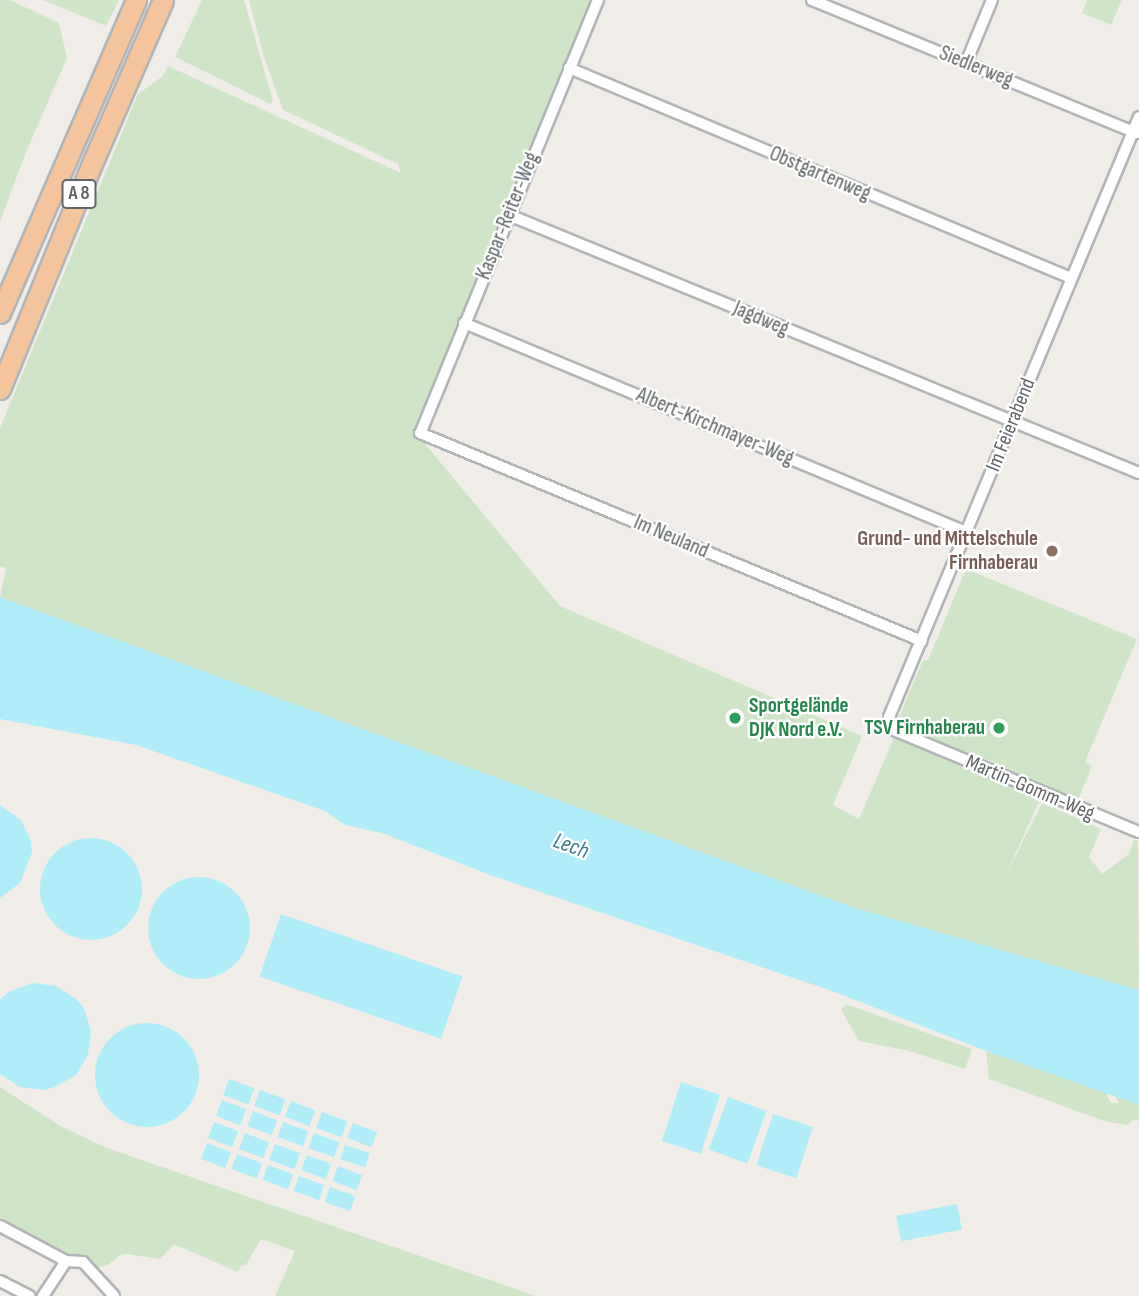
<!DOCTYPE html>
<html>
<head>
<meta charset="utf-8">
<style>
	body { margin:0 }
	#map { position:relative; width:1139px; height:1296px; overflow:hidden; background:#f0ede9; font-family:"Sofia Sans Condensed",sans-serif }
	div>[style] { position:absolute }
	.green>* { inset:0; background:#d0e5c8 }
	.water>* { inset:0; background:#b1edf8; transform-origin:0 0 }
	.round { border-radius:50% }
	.roads { filter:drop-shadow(2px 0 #b1b5b6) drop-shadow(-2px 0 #b1b5b6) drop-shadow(0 2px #b1b5b6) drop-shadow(0 -2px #b1b5b6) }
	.minor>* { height:10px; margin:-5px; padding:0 5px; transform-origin:5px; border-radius:5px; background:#fff }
	.motorway>* { height:19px; margin:-9.5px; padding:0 9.5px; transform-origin:9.5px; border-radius:9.5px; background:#f4c59c }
	.dots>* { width:19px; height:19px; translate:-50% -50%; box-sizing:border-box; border:4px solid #fff; border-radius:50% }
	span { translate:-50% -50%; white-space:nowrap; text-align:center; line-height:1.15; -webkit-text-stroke:5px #fff; paint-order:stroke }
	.shield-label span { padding:2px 5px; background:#fff; border:2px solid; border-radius:5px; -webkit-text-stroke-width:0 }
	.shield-label { font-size:19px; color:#606567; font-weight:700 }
	.street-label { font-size:21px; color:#606567 }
	.education-label { font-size:21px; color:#785e54; font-weight:700 }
	.right { translate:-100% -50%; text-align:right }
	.leisure-label { font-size:21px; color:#27864d; font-weight:700 }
	.left { translate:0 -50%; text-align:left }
	.water-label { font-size:23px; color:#437e90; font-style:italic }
</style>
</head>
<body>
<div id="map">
	<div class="green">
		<div style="clip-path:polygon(0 0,10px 0,59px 23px,67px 58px,26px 152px,0 222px)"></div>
		<div style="clip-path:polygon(43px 0,119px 0,106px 26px)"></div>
		<div style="clip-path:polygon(202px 0,244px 0,273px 101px,270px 104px,175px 57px)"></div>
		<div style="clip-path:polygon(249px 0,592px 0,416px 433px,560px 606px,862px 736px,833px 805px,859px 819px,901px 722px,898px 720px,923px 660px,928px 660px,966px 569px,1137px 639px,1085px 762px,1092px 766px,1078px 800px,1046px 786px,1004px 879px,1042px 803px,1101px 829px,1089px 857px,1102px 874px,1129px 854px,1134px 840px,1138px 841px,1139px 990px,852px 907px,0 597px,6px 568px,0 567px,0 428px,138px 94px,163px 76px,168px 66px,401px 173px,398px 164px,283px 110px,263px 54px)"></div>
		<div style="clip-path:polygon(1087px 0,1122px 0,1111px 25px,1082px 13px)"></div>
		<div style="clip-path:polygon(846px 1004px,972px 1049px,965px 1069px,909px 1051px,859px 1041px,841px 1010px)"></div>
		<div style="clip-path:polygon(986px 1051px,1106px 1093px,1111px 1103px,1119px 1103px,1115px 1096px,1139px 1105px,1139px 1121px,1133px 1120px,1127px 1125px,1104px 1121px,989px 1079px)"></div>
		<div style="clip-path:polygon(0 1087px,62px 1127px,107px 1148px,536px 1296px,275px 1296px,295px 1251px,261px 1239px,246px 1265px,242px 1265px,238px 1272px,174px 1244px,160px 1259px,127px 1254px,120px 1255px,108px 1265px,91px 1269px,66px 1261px,0 1226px)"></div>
	</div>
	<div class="water">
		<div style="clip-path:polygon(0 597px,852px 907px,1139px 990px,1139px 1105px,986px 1051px,835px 992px,493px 876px,382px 833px,345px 825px,325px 811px,136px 745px,0 719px)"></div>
		<div style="clip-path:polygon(0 805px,21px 820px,31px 841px,32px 852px,20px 883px,0 898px)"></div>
		<div class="round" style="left:40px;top:838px;width:102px;height:102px"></div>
		<div class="round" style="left:148px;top:877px;width:102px;height:102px"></div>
		<div style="left:281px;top:914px;width:192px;height:66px;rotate:19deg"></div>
		<div style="clip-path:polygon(33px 983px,56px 986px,76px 999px,84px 1008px,91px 1031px,88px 1055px,76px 1075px,55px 1087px,44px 1090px,20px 1087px,0 1074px,0 999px,10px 991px)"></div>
		<div class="round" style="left:95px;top:1023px;width:104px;height:104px"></div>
		<div style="left:229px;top:1079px;width:27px;height:17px;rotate:20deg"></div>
		<div style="left:681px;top:1082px;width:41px;height:62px;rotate:18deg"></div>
		<div style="left:260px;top:1090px;width:27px;height:17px;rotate:20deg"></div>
		<div style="left:728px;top:1097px;width:41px;height:56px;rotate:20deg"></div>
		<div style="left:222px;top:1100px;width:26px;height:17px;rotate:21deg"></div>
		<div style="left:291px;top:1101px;width:26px;height:17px;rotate:21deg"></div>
		<div style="left:253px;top:1111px;width:26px;height:16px;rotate:21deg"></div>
		<div style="left:322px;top:1112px;width:27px;height:17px;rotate:20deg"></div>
		<div style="left:773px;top:1114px;width:42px;height:54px;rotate:18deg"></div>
		<div style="left:214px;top:1122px;width:26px;height:17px;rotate:21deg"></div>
		<div style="left:283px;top:1122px;width:27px;height:16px;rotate:20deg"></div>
		<div style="left:353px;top:1123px;width:26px;height:16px;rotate:21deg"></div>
		<div style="left:245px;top:1133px;width:26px;height:17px;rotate:21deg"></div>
		<div style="left:314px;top:1133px;width:27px;height:16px;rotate:20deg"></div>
		<div style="left:207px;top:1143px;width:26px;height:17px;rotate:21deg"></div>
		<div style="left:275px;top:1144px;width:27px;height:17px;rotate:20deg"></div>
		<div style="left:345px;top:1145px;width:26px;height:15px;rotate:18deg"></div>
		<div style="left:237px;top:1154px;width:27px;height:16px;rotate:20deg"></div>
		<div style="left:307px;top:1155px;width:26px;height:16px;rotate:21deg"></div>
		<div style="left:268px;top:1165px;width:27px;height:16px;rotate:20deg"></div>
		<div style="left:338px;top:1166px;width:26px;height:16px;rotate:21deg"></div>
		<div style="left:299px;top:1176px;width:27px;height:16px;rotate:20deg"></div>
		<div style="left:330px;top:1187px;width:27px;height:16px;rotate:20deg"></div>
		<div style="left:957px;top:1204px;width:26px;height:62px;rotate:79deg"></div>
	</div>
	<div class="roads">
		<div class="minor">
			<div style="left:598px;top:0;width:468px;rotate:112.3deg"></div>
			<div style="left:420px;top:433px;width:543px;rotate:22.51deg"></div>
			<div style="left:812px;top:0;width:351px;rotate:22.3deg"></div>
			<div style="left:966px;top:63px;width:68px;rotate:-67.6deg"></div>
			<div style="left:569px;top:68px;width:544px;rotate:22.7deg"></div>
			<div style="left:1139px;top:117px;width:650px;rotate:112.62deg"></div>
			<div style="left:889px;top:717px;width:16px;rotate:63deg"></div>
			<div style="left:896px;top:731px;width:263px;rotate:22.6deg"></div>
			<div style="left:509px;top:215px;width:681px;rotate:22.27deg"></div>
			<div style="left:464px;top:323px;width:544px;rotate:22.6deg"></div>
			<div style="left:0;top:1226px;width:75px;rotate:27.9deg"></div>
			<div style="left:66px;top:1261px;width:17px;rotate:3deg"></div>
			<div style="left:83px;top:1262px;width:46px;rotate:47.6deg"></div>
			<div style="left:0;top:1281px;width:33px;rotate:27deg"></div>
			<div style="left:43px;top:1296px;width:42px;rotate:-56.7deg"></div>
		</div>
		<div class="motorway">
			<div style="left:0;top:313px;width:341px;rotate:-66.5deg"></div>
			<div style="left:0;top:389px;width:248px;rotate:-67.8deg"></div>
			<div style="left:94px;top:159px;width:173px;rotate:-66.5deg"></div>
		</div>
	</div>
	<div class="dots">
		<div style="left:1052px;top:551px;background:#8d6e63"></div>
		<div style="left:735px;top:718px;background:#2e9e5b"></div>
		<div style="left:999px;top:728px;background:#2e9e5b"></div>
	</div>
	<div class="shield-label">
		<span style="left:79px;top:194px">A 8</span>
	</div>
	<div class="street-label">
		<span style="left:976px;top:67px;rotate:22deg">Siedlerweg</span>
		<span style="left:820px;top:174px;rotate:23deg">Obstgartenweg</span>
		<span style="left:508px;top:216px;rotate:-68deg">Kaspar-Reiter-Weg</span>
		<span style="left:761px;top:319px;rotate:23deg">Jagdweg</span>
		<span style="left:1011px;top:425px;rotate:-68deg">Im Feierabend</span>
		<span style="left:715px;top:427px;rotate:23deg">Albert-Kirchmayer-Weg</span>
		<span style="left:671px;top:537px;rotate:23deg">Im Neuland</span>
		<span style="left:1030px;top:788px;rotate:23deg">Martin-Gomm-Weg</span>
	</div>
	<div class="education-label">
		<span class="right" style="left:1038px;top:551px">Grund- und Mittelschule<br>Firnhaberau</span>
	</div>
	<div class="leisure-label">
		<span class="left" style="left:749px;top:718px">Sportgelände<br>DJK Nord e.V.</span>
		<span class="right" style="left:985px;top:728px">TSV Firnhaberau</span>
	</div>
	<div class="water-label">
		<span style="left:571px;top:846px;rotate:20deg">Lech</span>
	</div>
</div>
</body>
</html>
